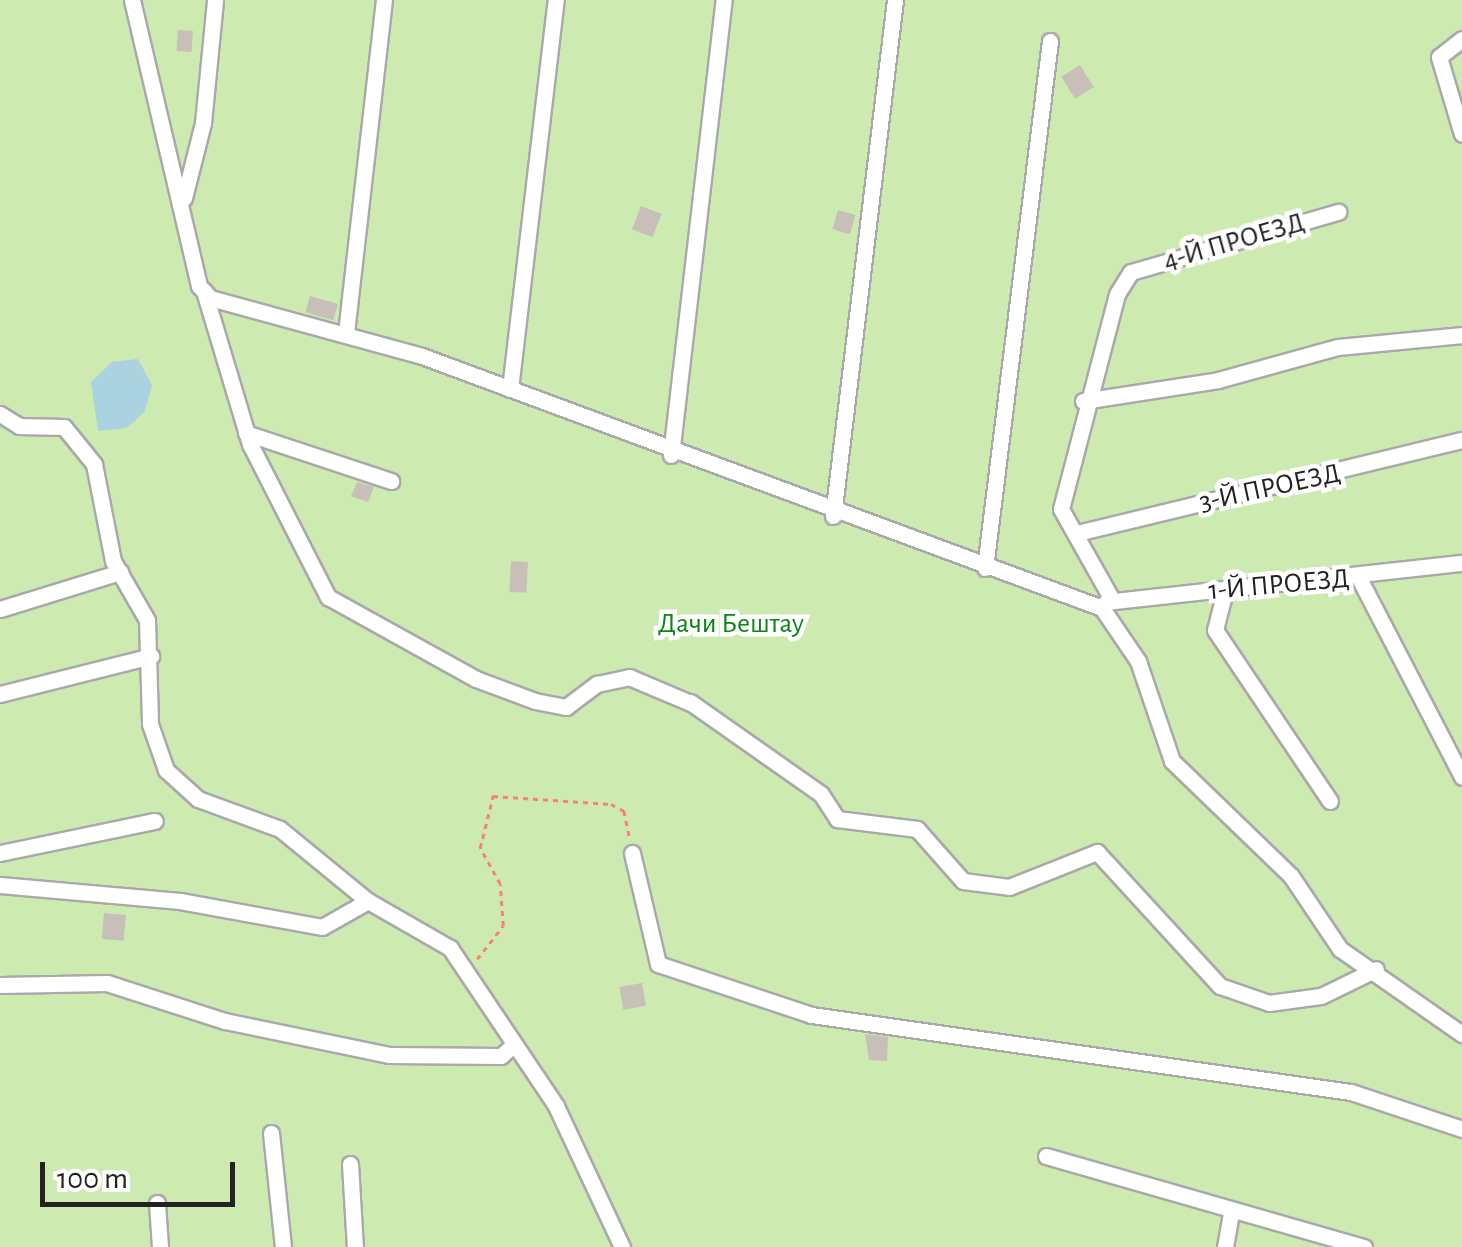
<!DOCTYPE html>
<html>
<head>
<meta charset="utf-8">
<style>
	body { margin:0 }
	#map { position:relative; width:1462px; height:1247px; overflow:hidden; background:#f2efe9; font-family:"Alegreya Sans",sans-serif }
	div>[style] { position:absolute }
	.grass>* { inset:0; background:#cdebb0; transform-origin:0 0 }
	.water>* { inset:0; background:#aad3df }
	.building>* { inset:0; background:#c7bfb8; transform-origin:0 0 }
	.path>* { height:2.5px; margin-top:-1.25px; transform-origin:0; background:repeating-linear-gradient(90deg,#fa8072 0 5px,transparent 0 10px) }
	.roads { filter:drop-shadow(2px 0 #a9a9a9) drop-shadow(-2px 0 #a9a9a9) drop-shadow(0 2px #a9a9a9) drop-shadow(0 -2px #a9a9a9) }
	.minor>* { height:15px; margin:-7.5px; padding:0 7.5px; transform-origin:7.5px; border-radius:7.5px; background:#fff }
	span { translate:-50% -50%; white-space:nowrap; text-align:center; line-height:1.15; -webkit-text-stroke:9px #fff; paint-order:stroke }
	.street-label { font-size:28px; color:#222 }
	.park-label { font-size:28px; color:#0c8416 }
	.scale { position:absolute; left:40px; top:1162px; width:195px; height:45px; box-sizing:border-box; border:5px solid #222; border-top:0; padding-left:12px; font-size:30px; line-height:35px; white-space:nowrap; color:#222; -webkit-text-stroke:8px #fff; paint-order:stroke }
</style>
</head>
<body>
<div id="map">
	<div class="grass">
		<div style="left:0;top:0;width:1462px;height:1247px"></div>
	</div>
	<div class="water">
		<div style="clip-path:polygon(138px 359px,152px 385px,145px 411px,127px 428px,98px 431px,91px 382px,112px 362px)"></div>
	</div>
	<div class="building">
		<div style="left:178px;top:30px;width:15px;height:21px;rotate:4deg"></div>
		<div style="left:1080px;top:65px;width:26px;height:22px;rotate:58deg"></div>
		<div style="left:641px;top:206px;width:22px;height:25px;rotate:21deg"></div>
		<div style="left:838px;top:210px;width:18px;height:20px;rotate:16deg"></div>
		<div style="left:310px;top:296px;width:29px;height:17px;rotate:16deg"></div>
		<div style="clip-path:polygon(357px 482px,374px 487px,368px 502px,351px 496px)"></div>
		<div style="left:511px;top:561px;width:17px;height:31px;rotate:3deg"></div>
		<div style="left:104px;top:913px;width:22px;height:26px;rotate:5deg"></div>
		<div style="left:642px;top:983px;width:23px;height:23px;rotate:80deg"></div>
		<div style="clip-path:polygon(865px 1034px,888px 1037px,887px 1061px,869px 1060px)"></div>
	</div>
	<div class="path">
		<div style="left:477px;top:959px;width:42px;rotate:-51.8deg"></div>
		<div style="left:503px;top:926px;width:42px;rotate:-94.1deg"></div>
		<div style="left:500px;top:884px;width:41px;rotate:-119.1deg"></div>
		<div style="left:480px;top:848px;width:54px;rotate:-76deg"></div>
		<div style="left:493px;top:796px;width:118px;rotate:3.9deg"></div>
		<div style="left:611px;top:804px;width:15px;rotate:28deg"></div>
		<div style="left:624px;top:811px;width:29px;rotate:78deg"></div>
	</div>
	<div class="roads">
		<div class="minor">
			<div style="left:132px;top:0;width:294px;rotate:76.8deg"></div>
			<div style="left:199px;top:286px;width:16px;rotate:47deg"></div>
			<div style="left:210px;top:298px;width:220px;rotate:15.3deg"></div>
			<div style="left:422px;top:356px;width:725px;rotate:20.33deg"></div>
			<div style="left:1102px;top:608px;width:64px;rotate:55.8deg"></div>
			<div style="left:1138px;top:661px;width:106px;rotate:71.2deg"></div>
			<div style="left:1172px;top:761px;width:165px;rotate:44deg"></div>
			<div style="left:1291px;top:876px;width:88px;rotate:56.1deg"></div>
			<div style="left:1340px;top:949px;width:149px;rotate:34.9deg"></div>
			<div style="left:1462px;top:39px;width:29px;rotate:142deg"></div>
			<div style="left:1439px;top:57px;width:80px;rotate:73.4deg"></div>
			<div style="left:184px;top:198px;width:77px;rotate:-75.8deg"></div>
			<div style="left:203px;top:123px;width:124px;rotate:-84.4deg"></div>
			<div style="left:204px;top:291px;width:160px;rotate:73.3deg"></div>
			<div style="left:250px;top:444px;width:172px;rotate:63deg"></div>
			<div style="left:328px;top:597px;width:169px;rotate:29deg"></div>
			<div style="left:476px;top:679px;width:63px;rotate:20.4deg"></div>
			<div style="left:535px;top:701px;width:32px;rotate:11deg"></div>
			<div style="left:566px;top:707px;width:39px;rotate:-37deg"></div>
			<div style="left:597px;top:684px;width:33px;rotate:-12deg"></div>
			<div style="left:629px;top:677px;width:69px;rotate:22.9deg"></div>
			<div style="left:346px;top:333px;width:335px;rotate:-83.5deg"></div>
			<div style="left:510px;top:389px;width:392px;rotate:-83.3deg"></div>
			<div style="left:1083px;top:401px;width:137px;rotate:-8.8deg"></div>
			<div style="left:1218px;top:380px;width:124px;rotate:-15.4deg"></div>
			<div style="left:1338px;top:347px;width:125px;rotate:-5.5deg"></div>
			<div style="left:0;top:414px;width:22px;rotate:32deg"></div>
			<div style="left:19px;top:426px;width:45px;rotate:1.3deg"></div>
			<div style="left:64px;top:427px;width:48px;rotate:51deg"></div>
			<div style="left:94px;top:464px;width:99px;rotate:78.9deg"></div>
			<div style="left:113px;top:561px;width:68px;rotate:60deg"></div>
			<div style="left:147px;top:620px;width:104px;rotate:88.3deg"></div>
			<div style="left:150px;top:724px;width:49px;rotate:70.8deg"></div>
			<div style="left:166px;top:770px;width:43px;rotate:42.2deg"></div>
			<div style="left:198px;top:799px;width:87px;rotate:20.1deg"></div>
			<div style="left:280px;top:829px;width:114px;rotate:39.3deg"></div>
			<div style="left:368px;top:901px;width:95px;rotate:29.8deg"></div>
			<div style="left:450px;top:948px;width:190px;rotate:56.1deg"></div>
			<div style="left:556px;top:1106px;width:156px;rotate:64.9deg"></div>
			<div style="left:246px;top:433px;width:153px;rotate:18.3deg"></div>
			<div style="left:671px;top:455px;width:458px;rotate:-83.4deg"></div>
			<div style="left:833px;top:516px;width:520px;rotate:-83.15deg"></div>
			<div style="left:1077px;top:533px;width:396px;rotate:-13.6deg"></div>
			<div style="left:985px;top:568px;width:531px;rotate:-82.97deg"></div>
			<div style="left:1359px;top:578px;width:224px;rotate:62.6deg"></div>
			<div style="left:1225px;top:591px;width:40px;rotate:104.4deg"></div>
			<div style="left:1215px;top:630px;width:206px;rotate:56.1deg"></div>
			<div style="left:1110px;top:596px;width:100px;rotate:-119.4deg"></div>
			<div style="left:1061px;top:509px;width:222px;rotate:-75.4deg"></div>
			<div style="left:1117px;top:294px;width:26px;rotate:-58deg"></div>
			<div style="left:1131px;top:272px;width:216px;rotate:-16.2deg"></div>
			<div style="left:1106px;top:602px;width:358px;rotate:-6.3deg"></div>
			<div style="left:0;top:609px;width:126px;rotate:-17.1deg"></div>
			<div style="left:0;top:694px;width:156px;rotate:-14.1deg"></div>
			<div style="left:690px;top:702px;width:160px;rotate:35.1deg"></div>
			<div style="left:821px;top:794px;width:30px;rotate:57deg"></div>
			<div style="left:837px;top:819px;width:81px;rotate:7.1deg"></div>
			<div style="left:917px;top:829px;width:69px;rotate:48.5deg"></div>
			<div style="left:963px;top:881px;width:46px;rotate:7.4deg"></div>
			<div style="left:1009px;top:887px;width:95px;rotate:-21.7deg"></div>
			<div style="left:1097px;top:852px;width:182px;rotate:47.5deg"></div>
			<div style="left:1220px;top:986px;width:52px;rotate:19.1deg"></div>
			<div style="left:1269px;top:1003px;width:52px;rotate:-7.7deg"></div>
			<div style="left:1321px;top:996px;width:61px;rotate:-26.1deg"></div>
			<div style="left:0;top:853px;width:158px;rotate:-11.7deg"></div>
			<div style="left:632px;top:853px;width:114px;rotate:76.8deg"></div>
			<div style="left:658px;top:964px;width:161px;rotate:18.4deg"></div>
			<div style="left:811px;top:1015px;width:545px;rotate:8.12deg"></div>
			<div style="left:1351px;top:1092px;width:117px;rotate:18.4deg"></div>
			<div style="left:0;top:885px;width:181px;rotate:5.1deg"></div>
			<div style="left:180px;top:901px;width:144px;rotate:10.4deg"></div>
			<div style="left:322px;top:927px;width:53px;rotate:-29.5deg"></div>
			<div style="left:0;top:985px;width:107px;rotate:-1.1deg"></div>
			<div style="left:107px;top:983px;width:124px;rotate:17.9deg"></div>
			<div style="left:225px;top:1021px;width:167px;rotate:11.7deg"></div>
			<div style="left:389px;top:1055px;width:112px;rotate:0.5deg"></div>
			<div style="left:501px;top:1056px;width:13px;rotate:-42deg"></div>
			<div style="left:271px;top:1133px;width:115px;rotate:84deg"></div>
			<div style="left:1046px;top:1156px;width:331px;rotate:16deg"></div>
			<div style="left:350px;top:1164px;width:83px;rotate:86.6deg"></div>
			<div style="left:157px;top:1203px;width:44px;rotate:86.1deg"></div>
			<div style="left:1225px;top:1247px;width:34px;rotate:-80deg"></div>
		</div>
	</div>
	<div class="street-label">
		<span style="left:1234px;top:242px;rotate:-16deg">4-Й ПРОЕЗД</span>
		<span style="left:1270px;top:488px;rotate:-12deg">3-Й ПРОЕЗД</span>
		<span style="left:1279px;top:585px;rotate:-5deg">1-Й ПРОЕЗД</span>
	</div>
	<div class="park-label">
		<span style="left:731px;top:624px">Дачи Бештау</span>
	</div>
	<div class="scale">100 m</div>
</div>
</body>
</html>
